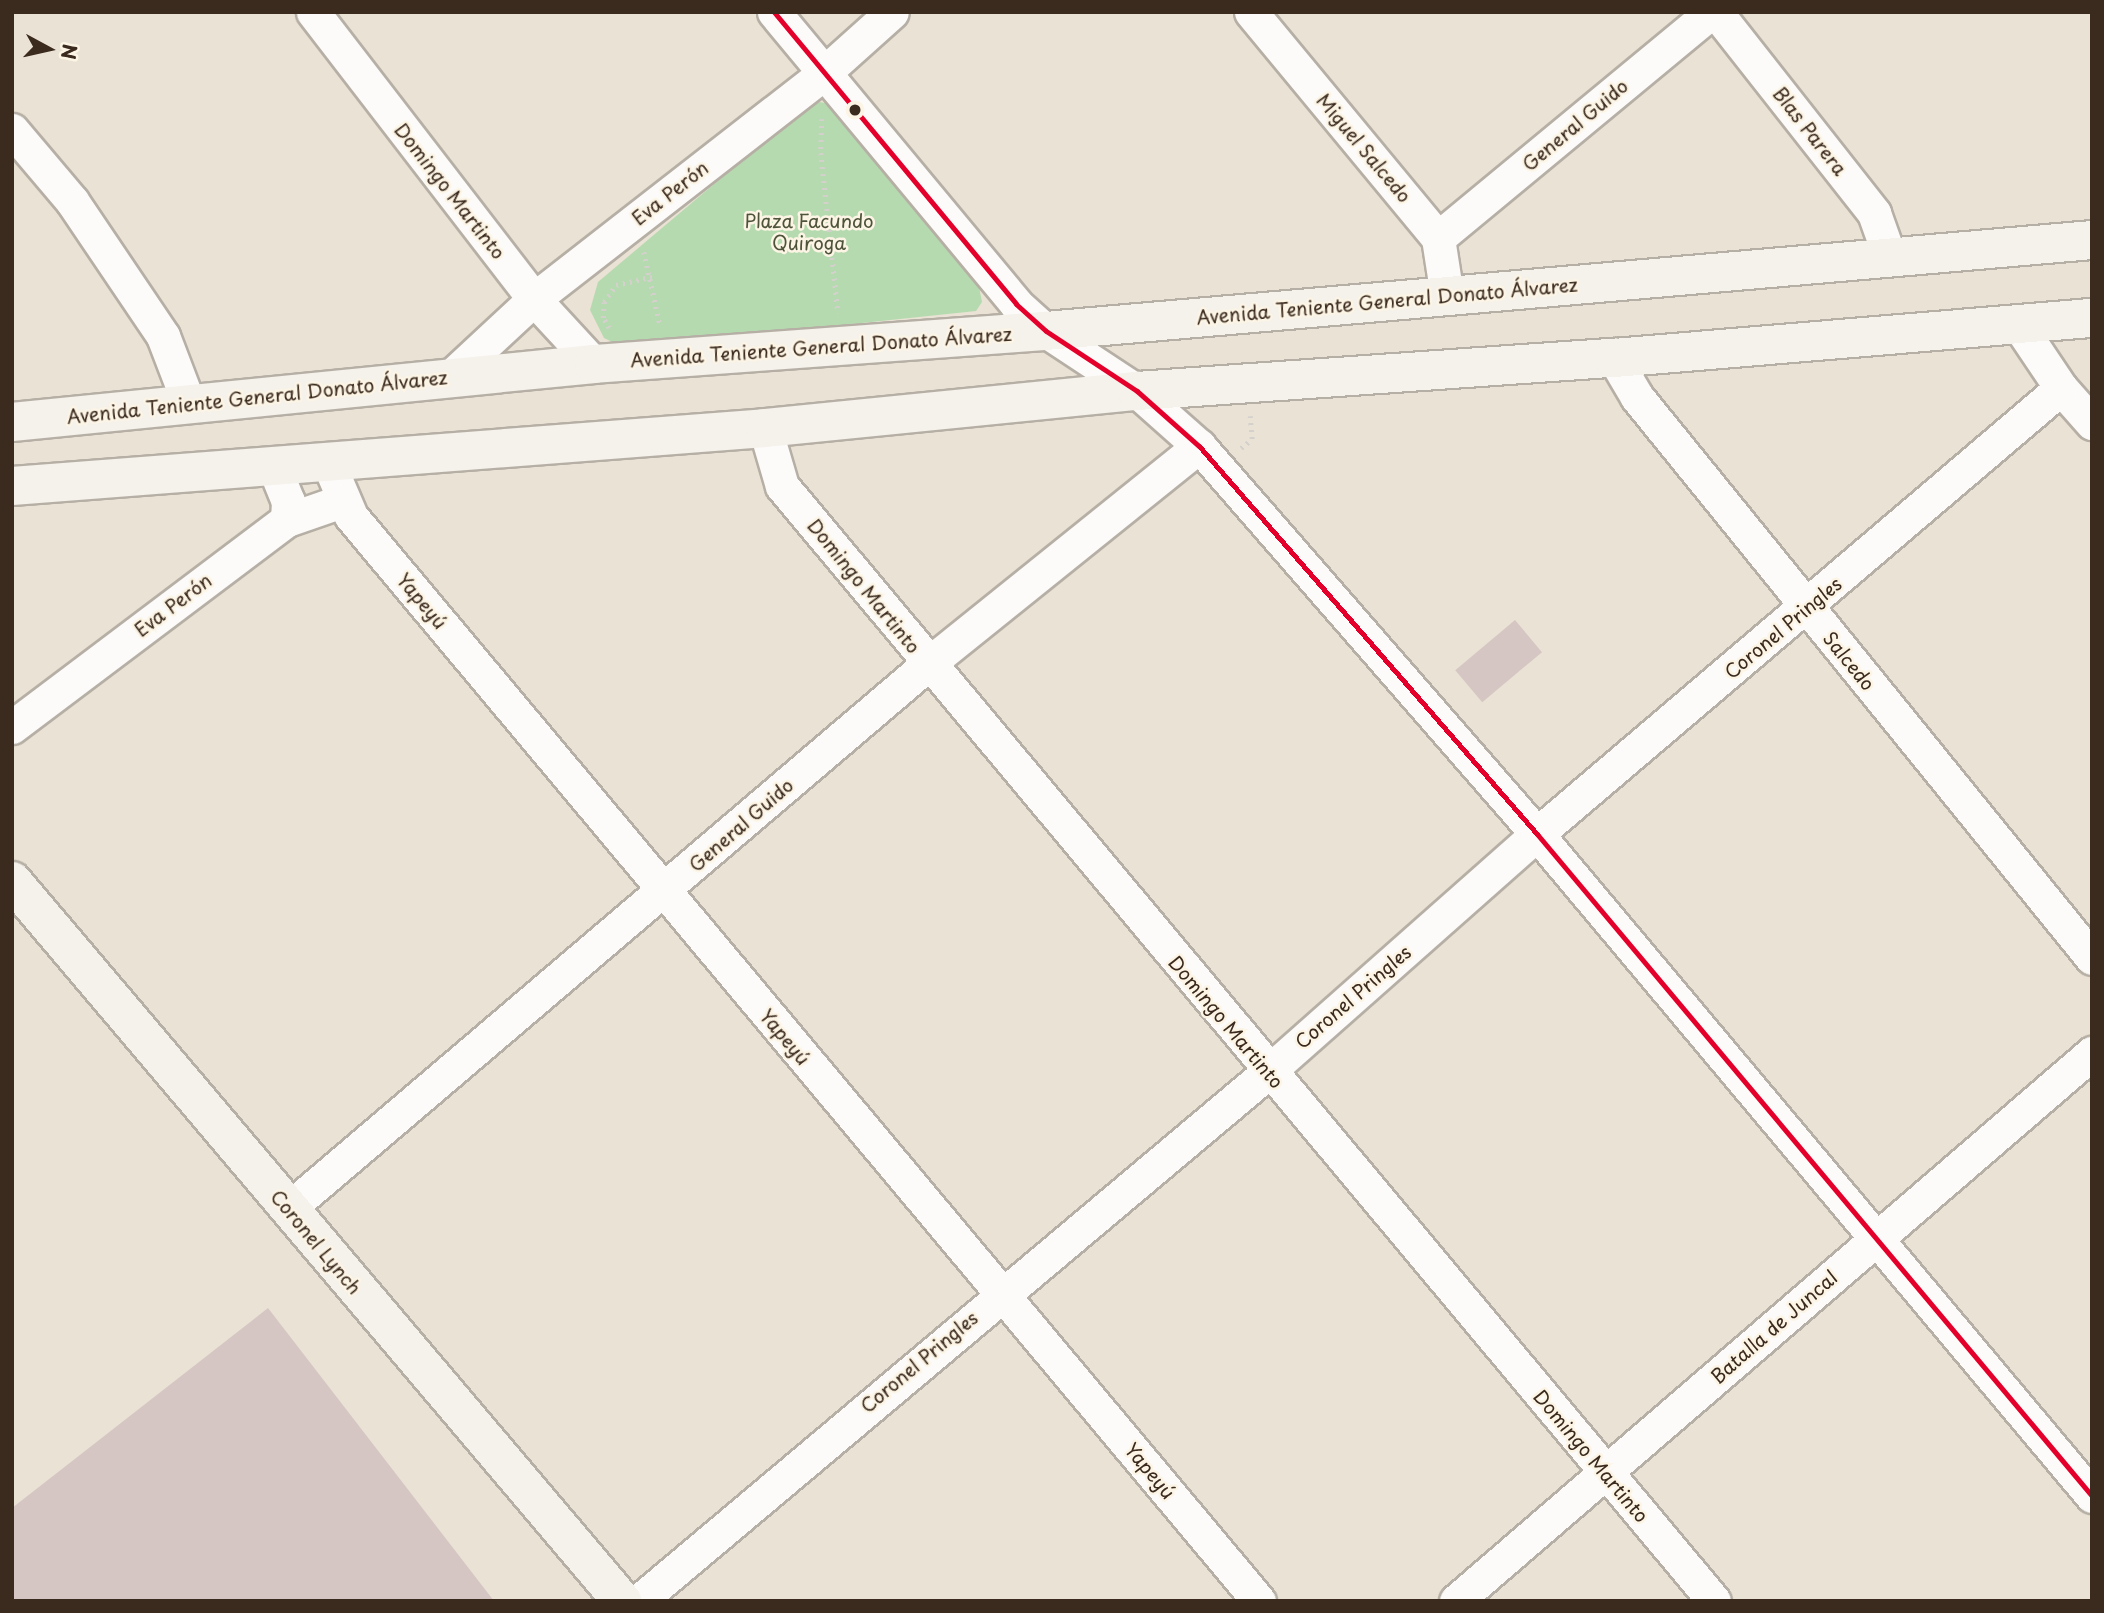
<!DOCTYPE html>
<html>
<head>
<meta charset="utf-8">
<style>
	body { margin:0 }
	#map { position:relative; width:2104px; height:1613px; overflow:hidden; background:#eae2d4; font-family:"Playpen Sans",sans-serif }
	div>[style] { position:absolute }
	.green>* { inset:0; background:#b5daaf }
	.building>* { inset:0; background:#d5c6c4; transform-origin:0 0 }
	.path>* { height:4.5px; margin-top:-2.25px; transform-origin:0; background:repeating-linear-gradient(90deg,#d4d1cd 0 2px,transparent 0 7px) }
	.roads { filter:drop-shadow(2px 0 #b6afa5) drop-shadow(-2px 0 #b6afa5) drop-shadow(0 2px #b6afa5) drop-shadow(0 -2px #b6afa5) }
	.minor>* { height:33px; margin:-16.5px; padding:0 16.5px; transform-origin:16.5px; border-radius:16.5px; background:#fcfbf9 }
	.secondary>* { height:38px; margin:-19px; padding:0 19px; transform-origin:19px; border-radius:19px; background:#f5f1eb }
	.bus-1>* { height:5px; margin:-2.5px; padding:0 2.5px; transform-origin:2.5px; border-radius:2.5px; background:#e4002b }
	.dots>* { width:19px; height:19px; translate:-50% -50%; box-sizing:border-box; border:4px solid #fcf5e5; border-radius:50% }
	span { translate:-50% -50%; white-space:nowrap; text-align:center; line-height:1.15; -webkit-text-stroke:5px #fcf5e5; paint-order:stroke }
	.street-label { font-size:19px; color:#3b2a1e }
	.park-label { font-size:19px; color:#4e543a }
	.frame { position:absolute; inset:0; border:14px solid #3b2a1e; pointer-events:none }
	.north { position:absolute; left:14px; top:14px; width:70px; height:70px; -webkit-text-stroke:5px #fcf5e5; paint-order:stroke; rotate:98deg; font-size:19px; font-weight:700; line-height:28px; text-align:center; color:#3b2a1e }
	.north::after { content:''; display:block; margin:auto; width:24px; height:32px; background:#3b2a1e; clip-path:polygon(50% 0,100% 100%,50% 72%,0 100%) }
</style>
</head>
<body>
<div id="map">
	<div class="green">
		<div style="clip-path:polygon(820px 102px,829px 104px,978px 282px,982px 302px,976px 311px,625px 348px,604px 338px,590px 310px,598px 282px,803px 109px)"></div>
	</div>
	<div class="building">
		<div style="left:1515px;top:620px;width:42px;height:78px;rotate:50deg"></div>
		<div style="clip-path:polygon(268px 1308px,494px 1601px,12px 1601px,12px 1508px)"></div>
	</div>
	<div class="path">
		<div style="left:822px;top:119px;width:34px;rotate:92deg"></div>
		<div style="left:821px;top:153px;width:161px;rotate:83.9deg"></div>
		<div style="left:644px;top:252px;width:75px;rotate:77.6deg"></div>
		<div style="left:609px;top:328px;width:12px;rotate:-121deg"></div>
		<div style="left:603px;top:318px;width:16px;rotate:-86deg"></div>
		<div style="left:604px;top:302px;width:21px;rotate:-55deg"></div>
		<div style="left:616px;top:285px;width:37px;rotate:-13deg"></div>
		<div style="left:1241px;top:448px;width:14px;rotate:-39deg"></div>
		<div style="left:1252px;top:439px;width:23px;rotate:-95deg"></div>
	</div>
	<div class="roads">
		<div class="minor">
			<div style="left:313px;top:12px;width:362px;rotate:52.4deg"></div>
			<div style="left:534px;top:299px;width:88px;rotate:47.3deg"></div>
			<div style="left:774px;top:12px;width:379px;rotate:50.3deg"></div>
			<div style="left:1016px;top:304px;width:40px;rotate:42deg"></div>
			<div style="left:1046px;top:331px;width:109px;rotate:33.4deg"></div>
			<div style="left:1137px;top:391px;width:83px;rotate:41.6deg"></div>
			<div style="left:1199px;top:446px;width:515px;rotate:48.94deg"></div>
			<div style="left:1537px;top:834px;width:864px;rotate:50.02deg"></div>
			<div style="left:1251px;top:12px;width:293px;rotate:50.4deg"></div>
			<div style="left:1438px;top:238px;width:59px;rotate:81.2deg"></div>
			<div style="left:1716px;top:12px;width:256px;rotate:51.8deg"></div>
			<div style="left:1874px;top:213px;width:48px;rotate:70.4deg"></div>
			<div style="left:12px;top:130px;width:93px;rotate:49.8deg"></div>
			<div style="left:72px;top:201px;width:163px;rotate:56deg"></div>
			<div style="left:163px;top:336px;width:73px;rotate:69.1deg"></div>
			<div style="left:1438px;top:238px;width:354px;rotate:-39.6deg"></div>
			<div style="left:2018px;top:324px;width:77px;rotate:56.1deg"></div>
			<div style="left:2061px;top:388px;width:47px;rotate:48.5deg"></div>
			<div style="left:1614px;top:358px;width:45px;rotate:59.5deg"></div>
			<div style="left:1637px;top:397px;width:722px;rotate:50.96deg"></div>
			<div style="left:450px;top:377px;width:115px;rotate:-42.9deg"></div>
			<div style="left:534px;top:299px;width:368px;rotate:-37.9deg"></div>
			<div style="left:824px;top:73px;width:91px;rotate:-41.9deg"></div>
			<div style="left:765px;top:428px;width:60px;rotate:73.7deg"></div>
			<div style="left:782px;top:486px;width:1453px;rotate:50.11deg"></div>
			<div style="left:328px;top:462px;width:59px;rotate:66.9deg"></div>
			<div style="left:351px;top:516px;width:1415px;rotate:50.08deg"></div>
			<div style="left:274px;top:467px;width:37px;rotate:68deg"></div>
			<div style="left:288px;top:501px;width:19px;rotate:93deg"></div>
			<div style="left:12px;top:727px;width:344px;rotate:-37deg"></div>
			<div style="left:287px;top:520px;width:58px;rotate:-19.1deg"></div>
			<div style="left:288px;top:1209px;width:841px;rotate:-40.42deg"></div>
			<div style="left:928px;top:664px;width:348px;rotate:-38.8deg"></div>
			<div style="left:639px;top:1601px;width:822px;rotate:-40.06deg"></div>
			<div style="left:1268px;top:1072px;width:359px;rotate:-41.5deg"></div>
			<div style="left:1537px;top:834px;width:688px;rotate:-40.4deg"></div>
			<div style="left:1456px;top:1601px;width:840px;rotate:-40.75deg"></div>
		</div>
		<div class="secondary">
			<div style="left:12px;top:422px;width:585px;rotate:-5.69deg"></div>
			<div style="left:594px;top:364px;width:453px;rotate:-4.2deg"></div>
			<div style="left:1046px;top:331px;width:1050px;rotate:-4.97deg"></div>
			<div style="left:12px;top:486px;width:755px;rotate:-4.4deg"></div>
			<div style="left:765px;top:428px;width:374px;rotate:-5.7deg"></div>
			<div style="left:1137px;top:391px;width:478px;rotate:-4deg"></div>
			<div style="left:1614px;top:358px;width:480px;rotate:-4.8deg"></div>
			<div style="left:12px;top:881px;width:944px;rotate:49.73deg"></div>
		</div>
	</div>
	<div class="bus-1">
		<div style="left:774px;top:12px;width:379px;rotate:50.3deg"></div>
		<div style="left:1016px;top:304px;width:40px;rotate:42deg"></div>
		<div style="left:1046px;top:331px;width:109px;rotate:33.4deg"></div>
		<div style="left:1137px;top:391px;width:83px;rotate:41.6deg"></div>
		<div style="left:1199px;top:446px;width:515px;rotate:48.94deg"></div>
		<div style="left:1537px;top:834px;width:864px;rotate:50.02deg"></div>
	</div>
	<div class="dots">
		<div style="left:855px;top:110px;background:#3b2a1e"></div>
	</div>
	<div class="street-label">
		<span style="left:1575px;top:125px;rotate:-40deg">General Guido</span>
		<span style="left:1810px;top:131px;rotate:52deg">Blas Parera</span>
		<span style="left:1364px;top:148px;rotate:50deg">Miguel Salcedo</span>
		<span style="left:450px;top:191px;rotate:52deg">Domingo Martinto</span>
		<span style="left:670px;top:193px;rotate:-38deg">Eva Perón</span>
		<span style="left:1387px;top:301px;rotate:-5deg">Avenida Teniente General Donato Álvarez</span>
		<span style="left:821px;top:347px;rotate:-4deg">Avenida Teniente General Donato Álvarez</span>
		<span style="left:257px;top:397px;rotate:-6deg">Avenida Teniente General Donato Álvarez</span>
		<span style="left:864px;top:586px;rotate:51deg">Domingo Martinto</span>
		<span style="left:422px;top:601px;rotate:50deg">Yapeyú</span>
		<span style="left:173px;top:605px;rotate:-37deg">Eva Perón</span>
		<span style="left:1783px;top:628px;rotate:-40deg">Coronel Pringles</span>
		<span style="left:1849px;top:661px;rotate:51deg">Salcedo</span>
		<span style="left:741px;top:825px;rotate:-41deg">General Guido</span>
		<span style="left:1353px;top:997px;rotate:-41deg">Coronel Pringles</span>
		<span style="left:1226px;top:1022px;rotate:50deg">Domingo Martinto</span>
		<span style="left:785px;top:1037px;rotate:50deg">Yapeyú</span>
		<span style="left:316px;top:1242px;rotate:50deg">Coronel Lynch</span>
		<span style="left:1774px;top:1327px;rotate:-41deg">Batalla de Juncal</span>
		<span style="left:919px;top:1362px;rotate:-40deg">Coronel Pringles</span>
		<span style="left:1591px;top:1456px;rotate:50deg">Domingo Martinto</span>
		<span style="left:1150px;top:1471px;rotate:50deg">Yapeyú</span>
	</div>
	<div class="park-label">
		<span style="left:809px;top:232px">Plaza Facundo<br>Quiroga</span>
	</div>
	<div class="frame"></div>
	<div class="north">N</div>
</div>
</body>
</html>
